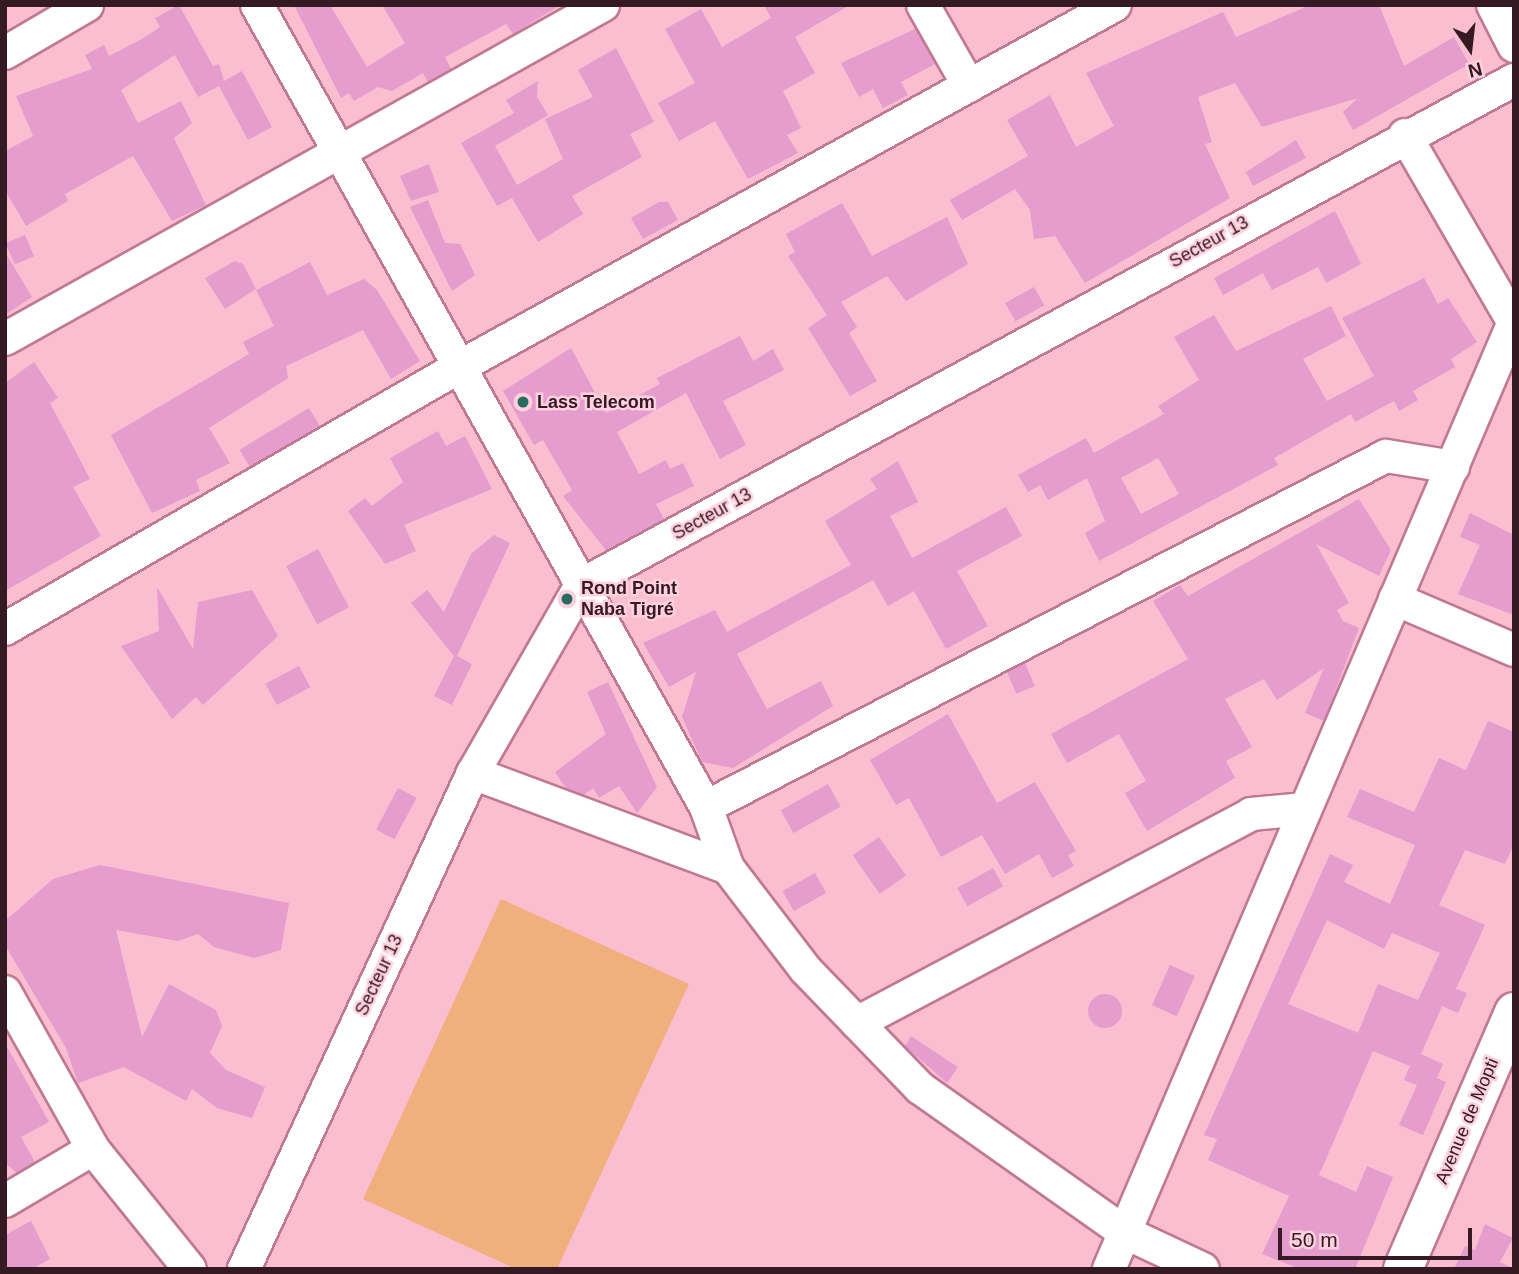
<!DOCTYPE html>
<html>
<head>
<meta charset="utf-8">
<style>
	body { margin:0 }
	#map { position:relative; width:1519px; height:1274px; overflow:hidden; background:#fbbdd0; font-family:Helvetica,sans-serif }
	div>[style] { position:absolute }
	.green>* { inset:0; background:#f0b07d }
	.building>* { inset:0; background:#e49dcd; transform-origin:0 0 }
	.round { border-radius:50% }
	.roads { filter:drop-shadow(2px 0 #c07990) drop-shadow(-2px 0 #c07990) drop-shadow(0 2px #c07990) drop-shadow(0 -2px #c07990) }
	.minor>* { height:32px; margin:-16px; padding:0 16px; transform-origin:16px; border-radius:16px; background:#fff }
	.tertiary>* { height:38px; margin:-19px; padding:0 19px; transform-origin:19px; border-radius:19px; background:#fff }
	.dots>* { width:19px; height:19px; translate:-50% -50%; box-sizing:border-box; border:4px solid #ffd0dd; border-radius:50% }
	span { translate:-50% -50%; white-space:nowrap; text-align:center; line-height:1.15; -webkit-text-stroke:5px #ffd0dd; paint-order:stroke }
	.street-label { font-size:18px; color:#351923 }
	.poi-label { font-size:18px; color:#351923; font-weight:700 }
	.left { translate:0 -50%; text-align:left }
	.frame { position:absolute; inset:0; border:7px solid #351923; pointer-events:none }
	.north { position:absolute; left:1435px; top:14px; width:70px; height:70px; -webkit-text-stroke:5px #ffd0dd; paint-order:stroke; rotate:166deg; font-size:19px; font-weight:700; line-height:28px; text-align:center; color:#351923 }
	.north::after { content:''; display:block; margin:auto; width:24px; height:32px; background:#351923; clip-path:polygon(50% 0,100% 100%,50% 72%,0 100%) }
	.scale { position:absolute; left:1278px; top:1228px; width:194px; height:32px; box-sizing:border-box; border:4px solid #351923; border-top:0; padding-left:9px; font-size:21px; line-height:24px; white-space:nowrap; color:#351923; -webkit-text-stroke:5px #ffd0dd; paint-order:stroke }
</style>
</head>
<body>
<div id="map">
	<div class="green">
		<div style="clip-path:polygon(501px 899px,689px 984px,557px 1269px,516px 1269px,363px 1199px)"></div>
	</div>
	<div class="building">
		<div style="clip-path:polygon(179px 5px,213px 66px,219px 64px,224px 81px,242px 71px,272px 127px,248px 140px,219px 86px,198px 97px,175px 55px,121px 90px,138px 123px,181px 101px,192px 123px,174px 138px,206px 205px,172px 221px,133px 156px,65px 194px,68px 201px,26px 226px,5px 190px,5px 151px,33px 136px,16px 96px,92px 69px,85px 55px,104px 45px,109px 56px,142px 39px,160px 27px,155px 18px)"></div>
		<div style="clip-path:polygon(294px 5px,330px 5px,367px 67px,405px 43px,382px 5px,560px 5px,513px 34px,506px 24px,445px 57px,451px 69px,428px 82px,423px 73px,392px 91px,378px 87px,354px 101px,349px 93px,341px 98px)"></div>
		<div style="clip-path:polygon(764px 5px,850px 5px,795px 37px,815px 73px,783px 91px,801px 128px,787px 135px,798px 153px,748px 179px,715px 121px,679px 141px,658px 103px,695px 83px,665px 29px,701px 9px,722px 47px,771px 18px)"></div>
		<div style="clip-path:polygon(1310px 5px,1379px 5px,1404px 66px,1454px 37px,1469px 64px,1353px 130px,1343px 112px,1358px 98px,1262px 127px,1235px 83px,1198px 97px,1212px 142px,1205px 144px,1230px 198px,1085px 283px,1055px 236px,1034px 239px,1030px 210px,1015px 189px,962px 220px,950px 200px,1028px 156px,1007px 120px,1050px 95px,1076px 147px,1114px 126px,1086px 73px,1223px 12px,1236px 37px)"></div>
		<div style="clip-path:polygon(915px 29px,935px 64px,901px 82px,908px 95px,883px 108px,873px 89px,859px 97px,841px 63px)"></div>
		<div style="clip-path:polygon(616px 48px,654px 122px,630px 134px,642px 157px,572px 196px,583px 214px,538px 242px,512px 198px,497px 206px,461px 143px,514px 113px,506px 100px,538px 81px,537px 97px,548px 115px,495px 146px,517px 185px,563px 159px,545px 119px,593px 97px,578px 70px)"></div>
		<div style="clip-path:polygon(1296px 140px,1306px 158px,1253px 186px,1246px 172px)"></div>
		<div style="clip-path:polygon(429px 164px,439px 192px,411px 201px,400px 176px)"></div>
		<div style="clip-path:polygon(428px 200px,445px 243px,460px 244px,475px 275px,452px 291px,410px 207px)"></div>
		<div style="clip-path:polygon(659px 202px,668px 202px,678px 220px,643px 239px,631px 218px)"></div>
		<div style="clip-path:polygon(842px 203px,872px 256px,947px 217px,968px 264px,906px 301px,887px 276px,841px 302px,857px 327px,849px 333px,877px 381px,850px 396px,808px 328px,827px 315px,788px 256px,795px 252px,786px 234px)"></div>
		<div style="clip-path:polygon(1335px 211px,1361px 264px,1326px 283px,1318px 267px,1272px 290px,1263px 273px,1223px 295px,1214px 278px)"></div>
		<div style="left:25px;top:235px;width:23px;height:21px;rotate:67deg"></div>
		<div style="clip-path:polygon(5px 252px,32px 297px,5px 315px)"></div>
		<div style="clip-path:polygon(235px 261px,243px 264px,256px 289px,225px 309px,205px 278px)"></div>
		<div style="clip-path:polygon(310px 262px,327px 295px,364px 279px,377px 290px,420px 361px,391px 379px,363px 330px,286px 366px,288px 378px,209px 428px,230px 463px,196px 480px,200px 491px,152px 513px,111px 435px,249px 354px,243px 342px,274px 326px,256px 290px)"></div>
		<div style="clip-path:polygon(evenodd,1424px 278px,1438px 304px,1448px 298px,1477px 342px,1451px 359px,1455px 367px,1413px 391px,1418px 400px,1399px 411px,1394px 401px,1355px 422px,1351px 414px,1274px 458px,1278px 465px,1099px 561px,1085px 533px,1105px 521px,1087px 478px,1048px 500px,1040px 485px,1028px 492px,1018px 475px,1086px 438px,1094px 453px,1164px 414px,1158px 406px,1199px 380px,1174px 337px,1214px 315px,1236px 351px,1331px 306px,1346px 336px,1303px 359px,1327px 401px,1374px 376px,1342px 318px,1424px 278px,1158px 458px,1179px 494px,1141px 514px,1121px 478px,1158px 458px)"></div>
		<div style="left:1034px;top:287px;width:21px;height:33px;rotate:61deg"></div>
		<div style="clip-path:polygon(740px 336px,753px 361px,773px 349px,784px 370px,723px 401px,746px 445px,720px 459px,686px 393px,617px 432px,639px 474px,666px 460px,670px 469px,683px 463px,694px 486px,656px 504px,664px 519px,606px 550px,563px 496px,572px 490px,543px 440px,534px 445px,503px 391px,571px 348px,606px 413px,660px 384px,657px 378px)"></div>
		<div style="clip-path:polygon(34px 362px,58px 398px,50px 403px,90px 479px,73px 487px,101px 536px,5px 591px,5px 383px)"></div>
		<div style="left:309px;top:408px;width:21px;height:81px;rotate:59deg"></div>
		<div style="clip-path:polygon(438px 431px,446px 446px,465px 436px,492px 489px,404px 525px,416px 551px,385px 564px,348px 511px,365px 498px,372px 506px,403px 482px,390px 458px)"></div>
		<div style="clip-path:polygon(898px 461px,918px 502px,890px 516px,912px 558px,1006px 507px,1022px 536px,957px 571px,988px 626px,946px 649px,914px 591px,888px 606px,873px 580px,737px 654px,767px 709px,821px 681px,833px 706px,733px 768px,702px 762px,682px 717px,696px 672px,669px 687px,643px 643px,715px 610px,727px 632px,851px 565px,825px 521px,877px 489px,870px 479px)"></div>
		<div style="clip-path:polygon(1359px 499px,1391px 550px,1379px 576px,1316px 544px,1349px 603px,1337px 610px,1343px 621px,1359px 628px,1324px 721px,1305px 713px,1324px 668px,1277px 700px,1264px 679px,1225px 699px,1252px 747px,1226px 761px,1235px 778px,1147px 831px,1125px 793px,1146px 781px,1119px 734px,1067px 763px,1051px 734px,1188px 659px,1153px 601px,1180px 585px,1188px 596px)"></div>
		<div style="clip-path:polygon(1470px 513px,1514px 535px,1514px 615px,1458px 594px,1480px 545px,1460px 537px)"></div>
		<div style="clip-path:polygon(494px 535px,510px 543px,457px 656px,472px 664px,452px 705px,434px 696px,454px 656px,411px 603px,427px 590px,444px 612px,471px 554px)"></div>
		<div style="left:318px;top:549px;width:66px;height:36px;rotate:62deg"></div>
		<div style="clip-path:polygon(157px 587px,193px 649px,198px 602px,252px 590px,278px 636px,203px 705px,196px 697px,172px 719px,121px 646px,159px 631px)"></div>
		<div style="left:1025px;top:663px;width:25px;height:20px;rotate:67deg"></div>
		<div style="left:299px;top:666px;width:24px;height:38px;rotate:62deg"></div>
		<div style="clip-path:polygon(608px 682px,657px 787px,637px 813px,619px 786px,599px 798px,593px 788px,584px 795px,566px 788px,555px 772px,606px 734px,587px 692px)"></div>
		<div style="clip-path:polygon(948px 714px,997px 803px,1035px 782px,1076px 851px,1068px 855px,1074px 866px,1052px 878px,1039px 854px,1005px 874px,982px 835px,941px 857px,909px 798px,896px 805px,870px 760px)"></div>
		<div style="clip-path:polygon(evenodd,1488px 721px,1514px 732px,1514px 844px,1505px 864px,1465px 850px,1439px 905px,1485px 925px,1456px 989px,1467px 993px,1458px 1013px,1442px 1006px,1421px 1054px,1443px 1064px,1437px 1078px,1446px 1082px,1423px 1135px,1399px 1125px,1417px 1085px,1404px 1080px,1410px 1066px,1373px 1051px,1319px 1175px,1356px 1192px,1367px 1166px,1393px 1177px,1355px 1269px,1300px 1269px,1262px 1254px,1289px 1196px,1208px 1160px,1217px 1139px,1204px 1135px,1330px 854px,1353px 865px,1344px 882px,1390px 904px,1415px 845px,1347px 817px,1360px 789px,1414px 812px,1439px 758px,1466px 770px,1488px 721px,1327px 920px,1384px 949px,1392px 933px,1440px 953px,1418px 1000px,1378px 984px,1358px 1033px,1288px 1004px,1327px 920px)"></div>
		<div style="left:828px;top:784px;width:26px;height:54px;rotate:61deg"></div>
		<div style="left:398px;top:788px;width:21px;height:47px;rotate:28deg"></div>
		<div style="left:879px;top:837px;width:47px;height:32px;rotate:55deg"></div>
		<div style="clip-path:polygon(100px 865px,289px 903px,281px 950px,254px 958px,214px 947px,198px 934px,178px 941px,116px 930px,142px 1037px,169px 984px,216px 1010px,222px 1026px,210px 1053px,226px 1070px,265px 1087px,252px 1118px,217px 1108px,192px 1089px,186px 1101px,124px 1067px,78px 1083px,66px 1048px,5px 945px,5px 921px,53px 879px)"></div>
		<div style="left:993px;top:868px;width:21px;height:41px;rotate:61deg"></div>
		<div style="left:815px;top:873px;width:23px;height:37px;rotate:61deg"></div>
		<div style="left:1170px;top:965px;width:27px;height:44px;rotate:24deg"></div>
		<div class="round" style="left:1088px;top:994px;width:34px;height:34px"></div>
		<div style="clip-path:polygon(911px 1036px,958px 1067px,947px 1083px,905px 1046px)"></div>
		<div style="clip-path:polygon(5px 1043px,49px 1122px,21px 1137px,35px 1162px,17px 1173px,5px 1163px)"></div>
		<div style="clip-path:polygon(31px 1221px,50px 1259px,32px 1269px,5px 1269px,5px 1235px)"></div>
		<div style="clip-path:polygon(1485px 1224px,1513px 1238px,1500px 1262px,1514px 1269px,1454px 1269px,1465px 1246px,1475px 1250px)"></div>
	</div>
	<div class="roads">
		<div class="minor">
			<div style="left:257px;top:5px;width:919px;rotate:60.76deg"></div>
			<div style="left:706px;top:807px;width:65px;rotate:70.2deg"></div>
			<div style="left:728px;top:868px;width:128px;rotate:52.6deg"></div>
			<div style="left:806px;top:970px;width:164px;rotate:46deg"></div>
			<div style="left:920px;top:1088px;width:250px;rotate:35.2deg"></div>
			<div style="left:1124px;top:1232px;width:87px;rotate:25.1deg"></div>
			<div style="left:923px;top:5px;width:93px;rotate:60.4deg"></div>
			<div style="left:1493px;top:5px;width:46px;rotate:62.9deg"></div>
			<div style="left:5px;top:53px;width:95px;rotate:-30.3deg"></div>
			<div style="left:1405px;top:135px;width:217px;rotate:59.9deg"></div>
			<div style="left:5px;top:339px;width:685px;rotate:-29.18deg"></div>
			<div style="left:1395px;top:599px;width:129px;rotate:23.2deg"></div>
			<div style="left:5px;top:629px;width:524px;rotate:-29.99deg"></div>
			<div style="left:459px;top:367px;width:749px;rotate:-28.89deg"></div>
			<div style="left:473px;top:773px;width:272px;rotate:20.4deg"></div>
			<div style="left:706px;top:807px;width:765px;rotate:-27.3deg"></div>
			<div style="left:1386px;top:456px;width:68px;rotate:9.3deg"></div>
			<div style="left:5px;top:992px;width:180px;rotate:60.7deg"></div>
			<div style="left:93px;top:1149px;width:154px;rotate:51.1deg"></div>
			<div style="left:857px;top:1023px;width:446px;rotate:-27.9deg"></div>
			<div style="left:1251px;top:814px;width:54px;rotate:-5.3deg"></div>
			<div style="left:5px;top:1201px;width:102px;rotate:-30.6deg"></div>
			<div style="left:244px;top:1269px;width:546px;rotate:-65.22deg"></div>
			<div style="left:473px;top:773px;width:217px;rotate:-60.1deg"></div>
			<div style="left:581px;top:585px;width:1061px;rotate:-28.43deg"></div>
			<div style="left:1109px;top:1269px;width:1030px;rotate:-66.85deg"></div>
		</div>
		<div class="tertiary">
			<div style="left:1403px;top:1269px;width:280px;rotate:-66.6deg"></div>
		</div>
	</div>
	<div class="dots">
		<div style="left:523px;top:402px;background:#276c60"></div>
		<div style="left:567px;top:599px;background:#276c60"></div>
	</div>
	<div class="street-label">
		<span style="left:1209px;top:242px;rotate:-29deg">Secteur 13</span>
		<span style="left:712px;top:514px;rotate:-29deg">Secteur 13</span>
		<span style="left:379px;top:975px;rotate:-65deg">Secteur 13</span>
		<span style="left:1467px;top:1121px;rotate:-67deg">Avenue de Mopti</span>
	</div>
	<div class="poi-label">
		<span class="left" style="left:537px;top:402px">Lass Telecom</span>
		<span class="left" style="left:581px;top:599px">Rond Point<br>Naba Tigré</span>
	</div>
	<div class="frame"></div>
	<div class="north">N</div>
	<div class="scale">50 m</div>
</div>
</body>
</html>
